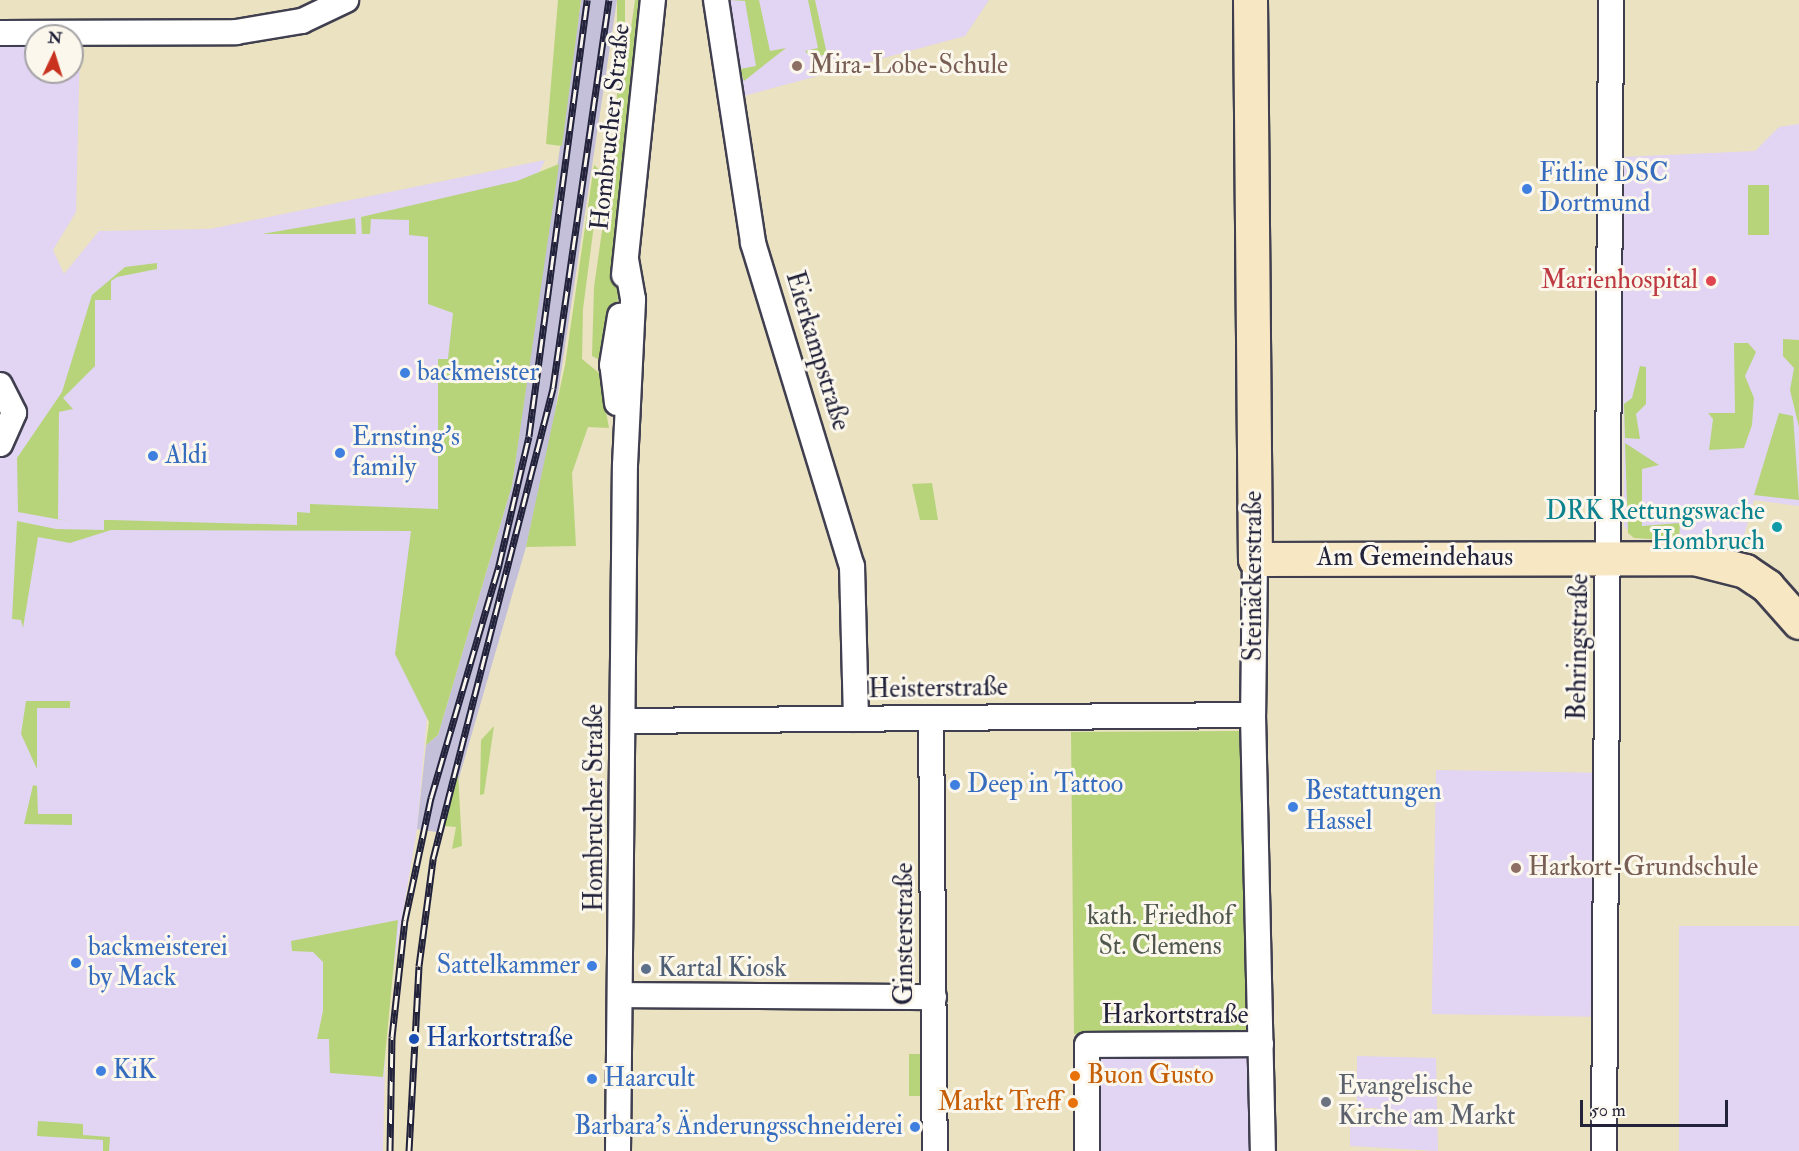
<!DOCTYPE html>
<html>
<head>
<meta charset="utf-8">
<style>
	body { margin:0 }
	#map { position:relative; width:1799px; height:1151px; overflow:hidden; background:#eae2c0; font-family:"IM FELL Double Pica",serif }
	div>[style] { position:absolute }
	.built>* { inset:0; background:#e2d4f3; transform-origin:0 0 }
	.industrial>* { inset:0; background:#c5c0da }
	.green>* { inset:0; background:#b7d47b; transform-origin:0 0 }
	.roads { filter:drop-shadow(2px 0 #403f4f) drop-shadow(-2px 0 #403f4f) drop-shadow(0 2px #403f4f) drop-shadow(0 -2px #403f4f) }
	.street>* { height:24px; margin:-12px; padding:0 12px; transform-origin:12px; border-radius:12px; background:#fff }
	.secondary>* { height:33px; margin:-16.5px; padding:0 16.5px; transform-origin:16.5px; border-radius:16.5px; background:#f8e7c3 }
	.rail>* { height:7px; margin-top:-3.5px; transform-origin:0; background:repeating-linear-gradient(90deg,#fbf7ec 0 14px,#22223b 0 28px); box-sizing:border-box; border-block:2px solid #22223b }
	.dots>* { width:16px; height:16px; translate:-50% -50%; box-sizing:border-box; border:3px solid #fbf7ec; border-radius:50% }
	span { translate:-50% -50%; white-space:nowrap; text-align:center; line-height:1.15; -webkit-text-stroke:6px #fbf7ec; paint-order:stroke }
	.education-label { font-size:26px; color:#785e54 }
	.left { translate:0 -50%; text-align:left }
	.street-label { font-size:26px; color:#22223b }
	.shop-label { font-size:26px; color:#366cbe }
	.right { translate:-100% -50%; text-align:right }
	.health-label { font-size:26px; color:#be3a42 }
	.culture-label { font-size:26px; color:#0d838f }
	.park-label { font-size:26px; color:#4f574e }
	.service-label { font-size:26px; color:#4e5e75 }
	.transit-label { font-size:26px; color:#164399 }
	.food-label { font-size:26px; color:#c56008 }
	.worship-label { font-size:26px; color:#5b616d }
	.north { position:absolute; left:24px; top:24px; width:60px; height:60px; box-sizing:border-box; background:#fbf7ec; border:2px solid #a4a2a5; border-radius:50%; rotate:4deg; font-size:16px; font-weight:700; line-height:24px; text-align:center; color:#22223b }
	.north::after { content:''; display:block; margin:auto; width:21px; height:27px; background:#c8321e; clip-path:polygon(50% 0,100% 100%,50% 72%,0 100%) }
	.scale { position:absolute; left:1580px; top:1100px; width:148px; height:27px; box-sizing:border-box; border:3px solid #22223b; border-top:0; padding-left:8px; font-size:18px; line-height:21px; white-space:nowrap; color:#22223b; -webkit-text-stroke:4px #fbf7ec; paint-order:stroke }
</style>
</head>
<body>
<div id="map">
	<div class="built">
		<div style="clip-path:polygon(729px 0,989px 0,965px 36px,744px 96px)"></div>
		<div style="clip-path:polygon(0 44px,36px 45px,36px 72px,72px 72px,72px 46px,80px 46px,76px 212px,53px 250px,64px 274px,99px 231px,210px 229px,545px 160px,515px 224px,427px 716px,417px 829px,386px 1013px,383px 1151px,0 1151px)"></div>
		<div style="clip-path:polygon(1799px 124px,1799px 506px,1754px 500px,1739px 554px,1685px 541px,1634px 538px,1624px 526px,1622px 157px,1755px 151px,1779px 127px)"></div>
		<div style="left:1436px;top:770px;width:159px;height:244px;rotate:1deg"></div>
		<div style="left:1799px;top:926px;width:225px;height:120px;rotate:90deg"></div>
		<div style="left:1261px;top:1044px;width:107px;height:174px;rotate:89deg"></div>
		<div style="clip-path:polygon(1357px 1056px,1436px 1058px,1438px 1151px,1350px 1146px,1350px 1122px,1377px 1122px,1377px 1108px,1357px 1108px)"></div>
	</div>
	<div class="industrial">
		<div style="clip-path:polygon(581px 0,617px 0,553px 426px,526px 547px,443px 833px,417px 829px,426px 745px,438px 735px,512px 485px)"></div>
	</div>
	<div class="green">
		<div style="clip-path:polygon(558px 0,581px 0,562px 146px,546px 144px)"></div>
		<div style="left:617px;top:0;width:8px;height:152px"></div>
		<div style="clip-path:polygon(635px 0,642px 0,622px 183px,617px 321px,607px 359px,598px 359px,592px 356px,594px 287px)"></div>
		<div style="clip-path:polygon(729px 0,759px 0,770px 51px,786px 48px,744px 81px,740px 69px,756px 66px,745px 1px)"></div>
		<div style="clip-path:polygon(808px 0,815px 0,827px 54px,812px 58px,805px 51px,818px 48px)"></div>
		<div style="clip-path:polygon(559px 164px,512px 485px,438px 735px,426px 745px,429px 722px,395px 654px,411px 531px,111px 530px,70px 543px,38px 537px,23px 628px,21px 620px,12px 619px,17px 521px,56px 529px,104px 530px,104px 520px,111px 520px,297px 525px,297px 512px,310px 513px,310px 504px,438px 509px,438px 359px,448px 359px,453px 313px,428px 304px,428px 237px,409px 235px,409px 220px,371px 219px,370px 234px,362px 234px,361px 217px,517px 181px)"></div>
		<div style="clip-path:polygon(594px 165px,601px 171px,583px 309px,582px 359px,599px 373px,609px 428px,588px 427px,572px 473px,576px 546px,526px 547px,565px 365px)"></div>
		<div style="left:1748px;top:185px;width:21px;height:50px"></div>
		<div style="clip-path:polygon(355px 218px,356px 234px,262px 234px)"></div>
		<div style="clip-path:polygon(157px 263px,157px 269px,117px 277px,111px 281px,111px 300px,95px 300px,95px 366px,63px 398px,73px 409px,59px 412px,58px 519px,73px 522px,18px 512px,17px 458px,62px 392px,92px 295px,125px 267px)"></div>
		<div style="clip-path:polygon(1783px 339px,1799px 340px,1799px 427px,1790px 390px,1794px 368px,1783px 356px)"></div>
		<div style="clip-path:polygon(1734px 343px,1748px 343px,1756px 352px,1745px 376px,1754px 398px,1752px 425px,1744px 448px,1709px 450px,1713px 419px,1708px 413px,1735px 413px)"></div>
		<div style="clip-path:polygon(1640px 366px,1646px 367px,1646px 404px,1636px 414px,1640px 439px,1625px 438px,1624px 404px,1632px 398px)"></div>
		<div style="clip-path:polygon(1779px 413px,1793px 416px,1799px 500px,1754px 495px)"></div>
		<div style="clip-path:polygon(1625px 443px,1659px 465px,1642px 469px,1642px 526px,1680px 523px,1679px 541px,1634px 538px,1628px 533px)"></div>
		<div style="clip-path:polygon(932px 483px,938px 520px,920px 520px,912px 484px)"></div>
		<div style="clip-path:polygon(26px 701px,70px 701px,70px 708px,37px 708px,37px 769px,21px 734px)"></div>
		<div style="clip-path:polygon(494px 726px,484px 794px,480px 795px,481px 740px)"></div>
		<div style="clip-path:polygon(1240px 731px,1244px 735px,1249px 1033px,1074px 1034px,1071px 732px)"></div>
		<div style="clip-path:polygon(458px 773px,462px 846px,452px 849px,456px 827px,444px 826px)"></div>
		<div style="clip-path:polygon(33px 785px,37px 786px,38px 814px,72px 814px,72px 825px,24px 824px)"></div>
		<div style="clip-path:polygon(398px 920px,383px 1077px,330px 1073px,329px 1039px,317px 1039px,323px 1011px,323px 962px,313px 952px,292px 951px,291px 941px)"></div>
		<div style="left:909px;top:1054px;width:14px;height:42px"></div>
		<div style="clip-path:polygon(38px 1121px,83px 1124px,83px 1135px,110px 1137px,109px 1151px,103px 1151px,103px 1140px,37px 1136px)"></div>
	</div>
	<div class="roads">
		<div class="street">
			<div style="left:716px;top:0;width:246px;rotate:81.3deg"></div>
			<div style="left:753px;top:243px;width:338px;rotate:73deg"></div>
			<div style="left:852px;top:566px;width:153px;rotate:88.5deg"></div>
			<div style="left:0;top:33px;width:236px;rotate:-0.2deg"></div>
			<div style="left:236px;top:32px;width:67px;rotate:-9.5deg"></div>
			<div style="left:302px;top:21px;width:49px;rotate:-25.5deg"></div>
			<div style="left:624px;top:275px;width:277px;rotate:-84deg"></div>
			<div style="left:0;top:385px;width:31px;rotate:63deg"></div>
			<div style="left:14px;top:413px;width:34px;rotate:114deg"></div>
			<div style="left:617px;top:403px;width:38px;rotate:-97deg"></div>
			<div style="left:612px;top:365px;width:50px;rotate:-80.7deg"></div>
			<div style="left:1255px;top:559px;width:156px;rotate:90.7deg"></div>
			<div style="left:1253px;top:715px;width:436px;rotate:88.7deg"></div>
			<div style="left:931px;top:718px;width:433px;rotate:89.5deg"></div>
			<div style="left:624px;top:721px;width:629px;rotate:-0.55deg"></div>
			<div style="left:622px;top:995px;width:312px;rotate:0.4deg"></div>
			<div style="left:618px;top:1151px;width:686px;rotate:-89.42deg"></div>
			<div style="left:625px;top:465px;width:166px;rotate:-87.2deg"></div>
			<div style="left:633px;top:299px;width:40px;rotate:-100deg"></div>
			<div style="left:1087px;top:1151px;width:106px;rotate:-90deg"></div>
			<div style="left:1087px;top:1045px;width:174px;rotate:-0.3deg"></div>
			<div style="left:1604px;top:1151px;width:1151px;rotate:-89.65deg"></div>
		</div>
		<div class="secondary">
			<div style="left:1250px;top:0;width:559px;rotate:89.49deg"></div>
			<div style="left:1255px;top:559px;width:439px;rotate:-0.1deg"></div>
			<div style="left:1694px;top:558px;width:53px;rotate:14.3deg"></div>
			<div style="left:1745px;top:571px;width:27px;rotate:34deg"></div>
			<div style="left:1767px;top:586px;width:48px;rotate:48.4deg"></div>
		</div>
	</div>
	<div class="rail">
		<div style="left:390px;top:1151px;width:114px;rotate:-89deg"></div>
		<div style="left:392px;top:1037px;width:118px;rotate:-83.7deg"></div>
		<div style="left:405px;top:920px;width:125px;rotate:-78deg"></div>
		<div style="left:431px;top:798px;width:243px;rotate:-73.7deg"></div>
		<div style="left:499px;top:565px;width:132px;rotate:-76.9deg"></div>
		<div style="left:529px;top:436px;width:440px;rotate:-82.4deg"></div>
		<div style="left:409px;top:1151px;width:185px;rotate:-86.9deg"></div>
		<div style="left:419px;top:966px;width:108px;rotate:-82.5deg"></div>
		<div style="left:433px;top:859px;width:486px;rotate:-75.7deg"></div>
		<div style="left:553px;top:388px;width:392px;rotate:-81.8deg"></div>
	</div>
	<div class="dots">
		<div style="left:797px;top:66px;background:#8d6e63"></div>
		<div style="left:1527px;top:189px;background:#3f7fe0"></div>
		<div style="left:1711px;top:281px;background:#e0444e"></div>
		<div style="left:405px;top:373px;background:#3f7fe0"></div>
		<div style="left:340px;top:453px;background:#3f7fe0"></div>
		<div style="left:153px;top:456px;background:#3f7fe0"></div>
		<div style="left:1777px;top:527px;background:#0f9aa8"></div>
		<div style="left:955px;top:785px;background:#3f7fe0"></div>
		<div style="left:1293px;top:807px;background:#3f7fe0"></div>
		<div style="left:1516px;top:868px;background:#8d6e63"></div>
		<div style="left:76px;top:963px;background:#3f7fe0"></div>
		<div style="left:592px;top:966px;background:#3f7fe0"></div>
		<div style="left:646px;top:969px;background:#5c6f8a"></div>
		<div style="left:414px;top:1039px;background:#1a4fb4"></div>
		<div style="left:101px;top:1071px;background:#3f7fe0"></div>
		<div style="left:1075px;top:1076px;background:#e8710a"></div>
		<div style="left:592px;top:1079px;background:#3f7fe0"></div>
		<div style="left:1326px;top:1102px;background:#6b7280"></div>
		<div style="left:1073px;top:1103px;background:#e8710a"></div>
		<div style="left:915px;top:1127px;background:#3f7fe0"></div>
	</div>
	<div class="education-label">
		<span class="left" style="left:809px;top:66px">Mira-Lobe-Schule</span>
		<span class="left" style="left:1528px;top:868px">Harkort-Grundschule</span>
	</div>
	<div class="street-label">
		<span style="left:611px;top:127px;rotate:-84deg">Hombrucher Straße</span>
		<span style="left:817px;top:351px;rotate:73deg">Eierkampstraße</span>
		<span style="left:1415px;top:558px">Am Gemeindehaus</span>
		<span style="left:1254px;top:576px;rotate:-90deg">Steinäckerstraße</span>
		<span style="left:1579px;top:647px;rotate:-89deg">Behringstraße</span>
		<span style="left:938px;top:689px;rotate:-1deg">Heisterstraße</span>
		<span style="left:595px;top:808px;rotate:-90deg">Hombrucher Straße</span>
		<span style="left:905px;top:934px;rotate:-90deg">Ginsterstraße</span>
		<span style="left:1175px;top:1016px">Harkortstraße</span>
	</div>
	<div class="shop-label">
		<span class="left" style="left:1539px;top:189px">Fitline DSC<br>Dortmund</span>
		<span class="left" style="left:417px;top:373px">backmeister</span>
		<span class="left" style="left:352px;top:453px">Ernsting's<br>family</span>
		<span class="left" style="left:165px;top:456px">Aldi</span>
		<span class="left" style="left:967px;top:785px">Deep in Tattoo</span>
		<span class="left" style="left:1305px;top:807px">Bestattungen<br>Hassel</span>
		<span class="left" style="left:88px;top:963px">backmeisterei<br>by Mack</span>
		<span class="right" style="left:580px;top:966px">Sattelkammer</span>
		<span class="left" style="left:113px;top:1071px">KiK</span>
		<span class="left" style="left:604px;top:1079px">Haarcult</span>
		<span class="right" style="left:903px;top:1127px">Barbara's Änderungsschneiderei</span>
	</div>
	<div class="health-label">
		<span class="right" style="left:1698px;top:281px">Marienhospital</span>
	</div>
	<div class="culture-label">
		<span class="right" style="left:1765px;top:527px">DRK Rettungswache<br>Hombruch</span>
	</div>
	<div class="park-label">
		<span style="left:1160px;top:932px">kath. Friedhof<br>St. Clemens</span>
	</div>
	<div class="service-label">
		<span class="left" style="left:658px;top:969px">Kartal Kiosk</span>
	</div>
	<div class="transit-label">
		<span class="left" style="left:426px;top:1039px">Harkortstraße</span>
	</div>
	<div class="food-label">
		<span class="left" style="left:1087px;top:1076px">Buon Gusto</span>
		<span class="right" style="left:1061px;top:1103px">Markt Treff</span>
	</div>
	<div class="worship-label">
		<span class="left" style="left:1338px;top:1102px">Evangelische<br>Kirche am Markt</span>
	</div>
	<div class="north">N</div>
	<div class="scale">50 m</div>
</div>
</body>
</html>
